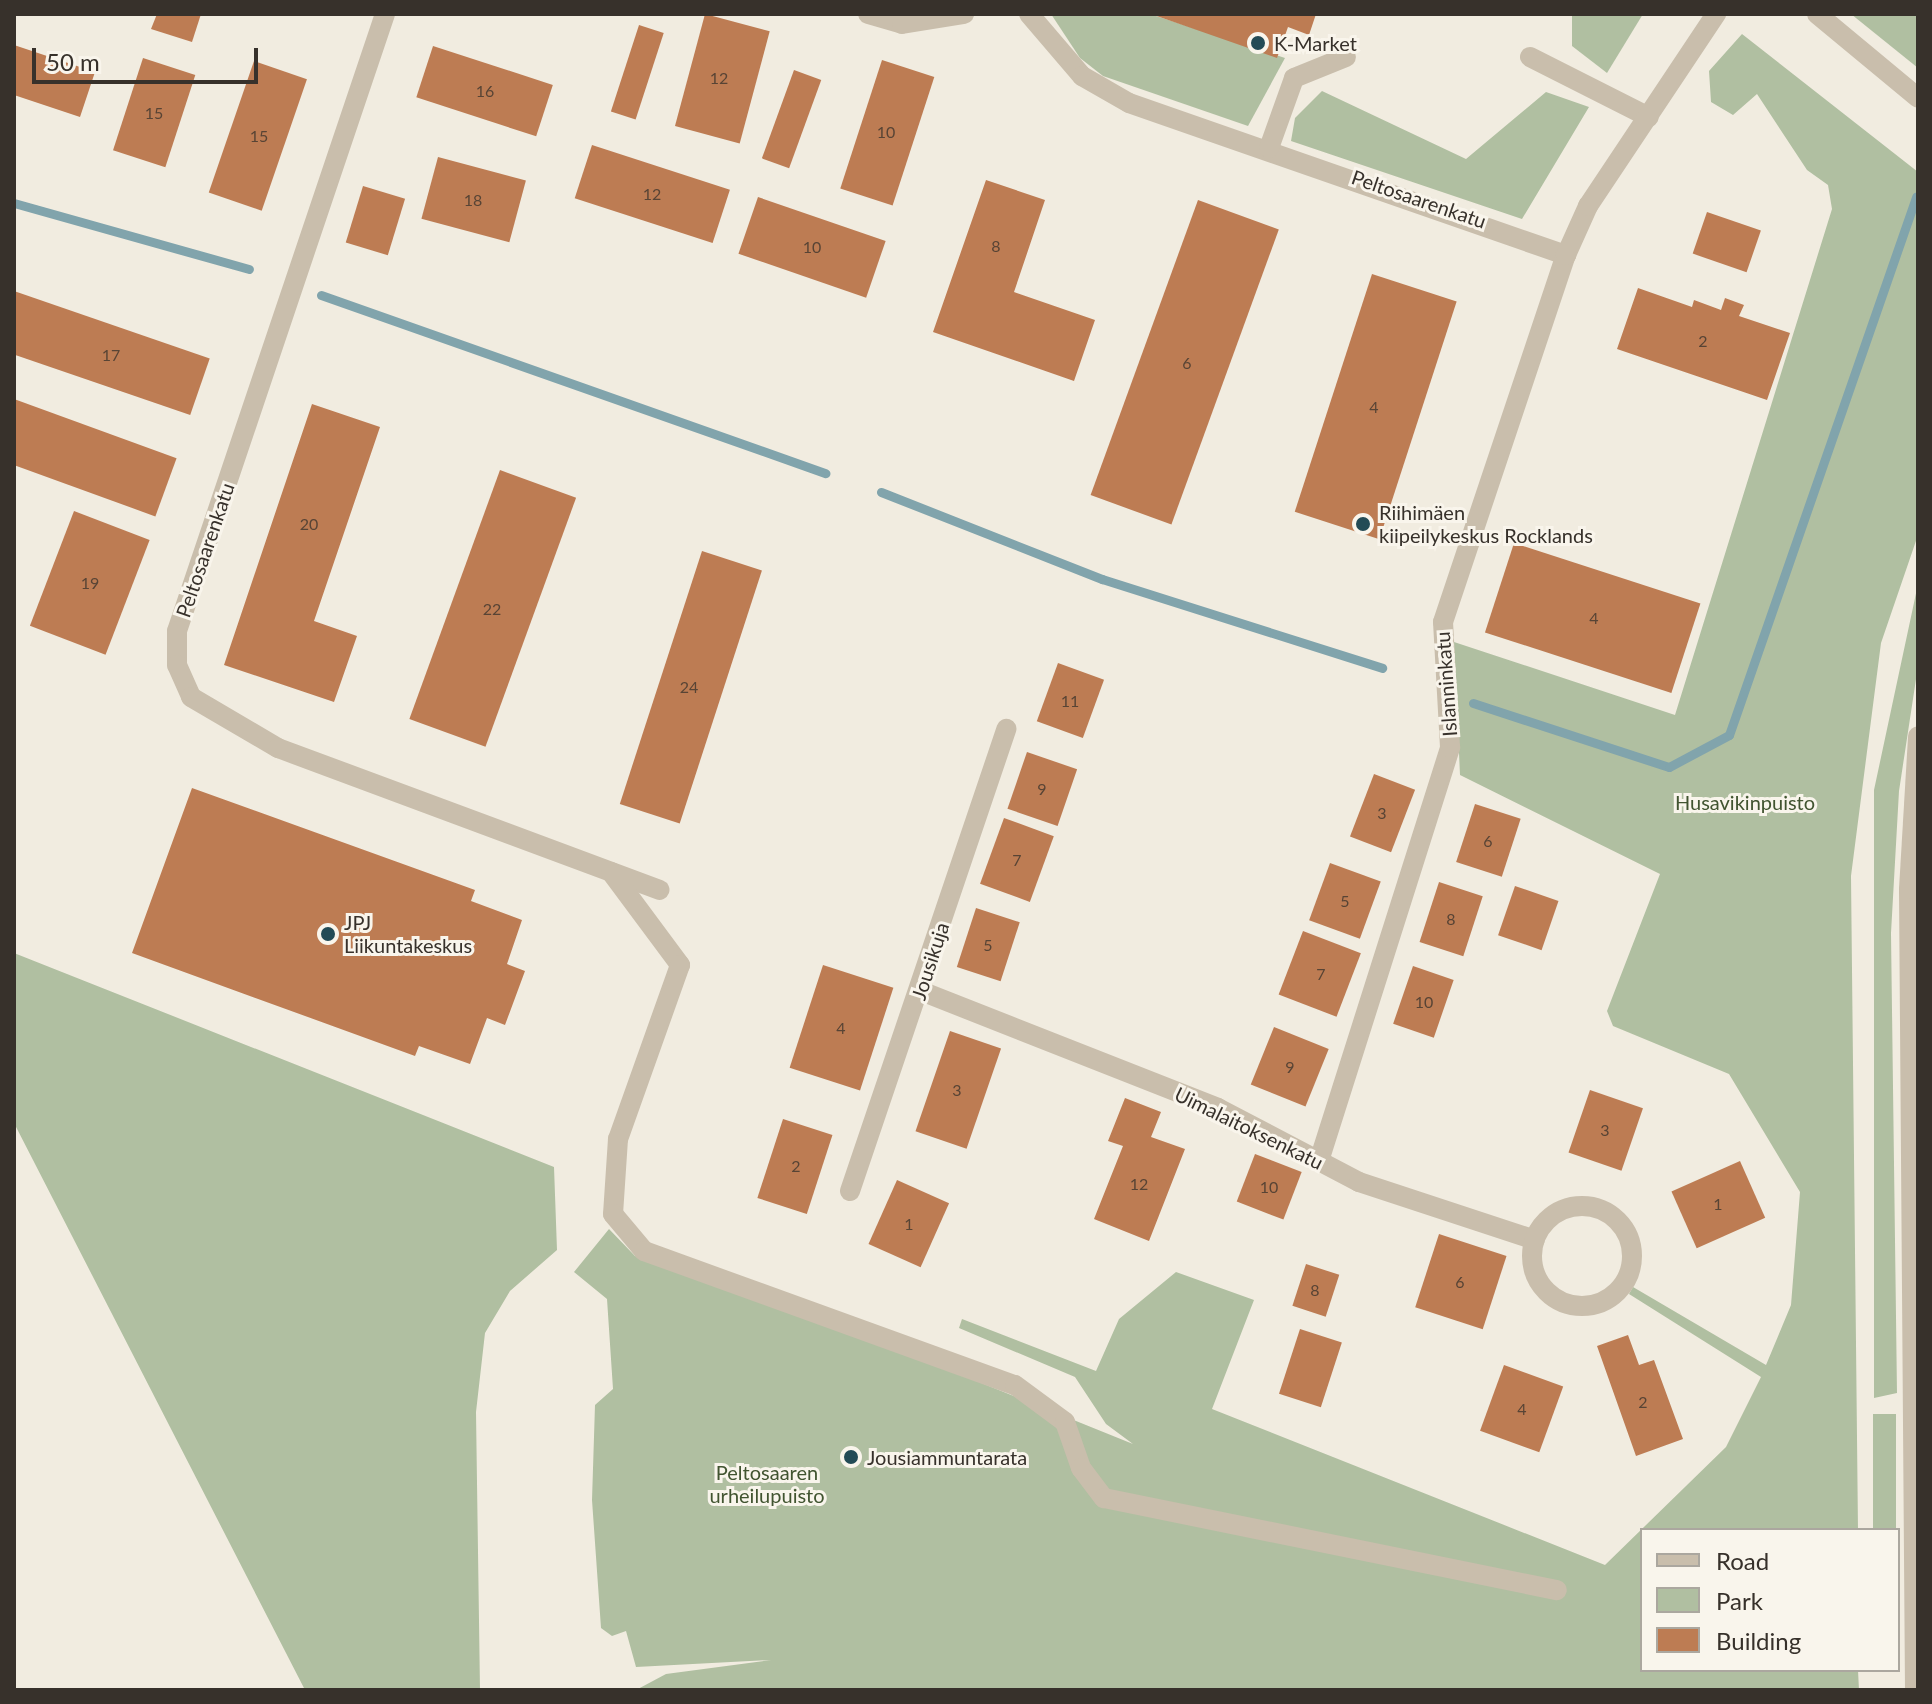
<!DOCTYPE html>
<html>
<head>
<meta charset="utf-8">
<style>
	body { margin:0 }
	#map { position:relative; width:1932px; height:1704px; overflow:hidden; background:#f1ece0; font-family:Lato,sans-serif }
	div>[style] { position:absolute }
	.green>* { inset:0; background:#b0bfa1; transform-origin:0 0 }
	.stream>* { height:9px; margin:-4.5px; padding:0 4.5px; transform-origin:4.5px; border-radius:4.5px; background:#81a4ac }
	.building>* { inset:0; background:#bd7c53; transform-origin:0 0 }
	.minor>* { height:20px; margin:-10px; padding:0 10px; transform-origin:10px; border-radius:10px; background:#c9beac }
	.minor>.ring { margin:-10px; padding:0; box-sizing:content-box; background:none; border:20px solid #c9beac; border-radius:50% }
	.dots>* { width:22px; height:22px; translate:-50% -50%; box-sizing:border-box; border:4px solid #f9f5ec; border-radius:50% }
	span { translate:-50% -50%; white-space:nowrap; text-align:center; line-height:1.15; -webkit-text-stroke:6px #f9f5ec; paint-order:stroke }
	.number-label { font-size:16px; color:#584435 }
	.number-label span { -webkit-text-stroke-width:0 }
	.poi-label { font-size:20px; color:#37312b }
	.left { translate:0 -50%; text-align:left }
	.street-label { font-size:20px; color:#37312b }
	.park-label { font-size:20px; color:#415430 }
	.frame { position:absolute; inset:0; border:16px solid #37312b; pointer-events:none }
	.legend { position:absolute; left:1640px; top:1528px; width:260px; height:144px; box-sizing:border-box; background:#f9f5ec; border:2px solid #aba79f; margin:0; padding:10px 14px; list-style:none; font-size:24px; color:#37312b }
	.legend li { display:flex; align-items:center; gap:16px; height:40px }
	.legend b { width:40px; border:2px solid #aba79f }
	.scale { position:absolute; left:32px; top:48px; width:226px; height:36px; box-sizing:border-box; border:4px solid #37312b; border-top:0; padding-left:10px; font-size:24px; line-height:28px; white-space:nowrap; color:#37312b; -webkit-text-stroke:6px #f9f5ec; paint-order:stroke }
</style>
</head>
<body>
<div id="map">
	<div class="green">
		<div style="clip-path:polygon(1051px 14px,1150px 14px,1285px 58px,1248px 126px,1103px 76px,1080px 58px)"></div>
		<div style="clip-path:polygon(1572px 14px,1643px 14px,1607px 73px,1572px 46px)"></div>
		<div style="clip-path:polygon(1851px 14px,1918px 14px,1918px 68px)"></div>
		<div style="clip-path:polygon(1742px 34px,1918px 172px,1918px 535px,1881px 643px,1851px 876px,1858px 1530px,1642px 1530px,1642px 1670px,1858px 1670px,1859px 1690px,636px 1690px,666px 1674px,771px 1660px,636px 1667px,626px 1631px,612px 1636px,601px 1628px,592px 1500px,595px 1405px,613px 1389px,607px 1299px,574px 1272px,609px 1229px,635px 1256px,793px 1307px,1133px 1444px,1106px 1424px,1075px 1377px,959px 1328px,962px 1319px,1096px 1371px,1119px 1319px,1176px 1272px,1254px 1300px,1212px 1409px,1605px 1565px,1726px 1447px,1761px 1377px,1629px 1294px,1633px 1287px,1766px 1365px,1791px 1305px,1800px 1192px,1729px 1074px,1613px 1026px,1607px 1011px,1660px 874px,1460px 775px,1454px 642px,1675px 715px,1832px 209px,1828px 185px,1807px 170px,1757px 94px,1733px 115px,1711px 102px,1709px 71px)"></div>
		<div style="clip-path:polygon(1322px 91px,1466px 159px,1546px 92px,1589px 107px,1522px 219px,1291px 141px,1295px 118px)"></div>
		<div style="clip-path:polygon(1918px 584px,1918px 666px,1899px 791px,1891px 933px,1897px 1393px,1874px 1398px,1874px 790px)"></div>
		<div style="clip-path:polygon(14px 953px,554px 1167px,557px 1250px,510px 1291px,485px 1333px,476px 1412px,480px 1690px,305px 1690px,14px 1123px)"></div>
		<div style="left:1896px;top:1414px;width:116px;height:23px;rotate:90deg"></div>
	</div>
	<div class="stream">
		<div style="left:14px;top:203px;width:244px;rotate:15.7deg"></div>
		<div style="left:321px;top:295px;width:535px;rotate:19.45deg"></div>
		<div style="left:881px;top:492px;width:238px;rotate:21.5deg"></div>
		<div style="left:1102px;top:579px;width:294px;rotate:17.6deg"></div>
		<div style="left:1473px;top:703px;width:206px;rotate:18.1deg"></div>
		<div style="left:1669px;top:767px;width:68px;rotate:-28.1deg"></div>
		<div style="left:1729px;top:735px;width:570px;rotate:-70.83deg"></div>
	</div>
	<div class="building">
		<div style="clip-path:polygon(157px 14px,201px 14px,192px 42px,151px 29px)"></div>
		<div style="left:705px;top:14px;width:67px;height:116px;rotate:15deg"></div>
		<div style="clip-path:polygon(1151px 14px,1316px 14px,1309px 35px,1288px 27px,1277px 58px)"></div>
		<div style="left:639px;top:25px;width:26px;height:91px;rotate:18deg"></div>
		<div style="clip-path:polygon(14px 45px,95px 72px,80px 117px,14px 95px)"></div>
		<div style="left:433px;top:46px;width:126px;height:54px;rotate:18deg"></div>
		<div style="left:143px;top:58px;width:55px;height:97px;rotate:18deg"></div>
		<div style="left:882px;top:60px;width:55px;height:135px;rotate:18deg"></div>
		<div style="left:254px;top:61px;width:56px;height:139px;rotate:19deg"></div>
		<div style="left:794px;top:70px;width:29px;height:94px;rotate:20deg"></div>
		<div style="left:592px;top:145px;width:145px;height:56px;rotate:18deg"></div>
		<div style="left:438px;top:157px;width:91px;height:64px;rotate:15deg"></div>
		<div style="clip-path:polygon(986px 180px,1045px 200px,1014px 292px,1095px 320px,1074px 381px,933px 332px)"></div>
		<div style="left:363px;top:186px;width:44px;height:59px;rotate:17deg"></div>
		<div style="left:758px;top:197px;width:135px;height:60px;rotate:19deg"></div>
		<div style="left:1198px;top:200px;width:86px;height:314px;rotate:20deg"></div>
		<div style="left:1707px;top:212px;width:57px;height:44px;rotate:19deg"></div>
		<div style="left:1372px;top:274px;width:89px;height:250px;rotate:18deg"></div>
		<div style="clip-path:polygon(1638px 288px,1692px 307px,1694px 300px,1721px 310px,1725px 298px,1744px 305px,1739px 316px,1790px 333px,1767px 400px,1617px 349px)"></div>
		<div style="left:14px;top:291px;width:207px;height:60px;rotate:19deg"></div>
		<div style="left:14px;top:399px;width:173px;height:62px;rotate:20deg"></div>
		<div style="clip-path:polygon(312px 404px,380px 427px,314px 621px,357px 636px,334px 702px,224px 665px)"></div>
		<div style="left:500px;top:470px;width:81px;height:265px;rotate:20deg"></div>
		<div style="left:74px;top:511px;width:81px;height:123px;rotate:21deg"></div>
		<div style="left:1514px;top:543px;width:196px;height:94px;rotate:18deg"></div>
		<div style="left:702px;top:551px;width:63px;height:266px;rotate:18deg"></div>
		<div style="left:1058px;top:663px;width:49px;height:62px;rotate:20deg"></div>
		<div style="left:1027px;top:752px;width:53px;height:60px;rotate:19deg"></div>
		<div style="left:1374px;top:774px;width:44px;height:67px;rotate:21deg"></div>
		<div style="clip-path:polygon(192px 788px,475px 890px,471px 901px,522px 920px,507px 964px,525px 971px,505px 1025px,487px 1018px,470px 1064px,419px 1046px,415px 1056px,132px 953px)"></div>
		<div style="left:1475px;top:804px;width:48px;height:61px;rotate:18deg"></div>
		<div style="left:1004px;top:818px;width:53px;height:70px;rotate:20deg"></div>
		<div style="left:1330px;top:863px;width:54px;height:61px;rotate:20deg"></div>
		<div style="left:1439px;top:882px;width:46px;height:63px;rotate:18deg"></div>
		<div style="left:1515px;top:886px;width:46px;height:52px;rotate:19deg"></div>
		<div style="left:976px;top:908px;width:46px;height:62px;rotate:18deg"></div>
		<div style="left:1303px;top:931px;width:62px;height:68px;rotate:21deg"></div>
		<div style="left:823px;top:965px;width:74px;height:108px;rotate:18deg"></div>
		<div style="left:1413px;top:966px;width:43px;height:61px;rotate:19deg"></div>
		<div style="left:1274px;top:1027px;width:59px;height:62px;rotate:22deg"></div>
		<div style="left:950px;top:1031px;width:54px;height:106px;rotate:19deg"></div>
		<div style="left:1590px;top:1090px;width:56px;height:66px;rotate:19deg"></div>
		<div style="clip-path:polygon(1125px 1098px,1161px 1112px,1151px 1137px,1185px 1149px,1149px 1241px,1094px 1219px,1123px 1146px,1108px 1141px)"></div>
		<div style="left:783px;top:1119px;width:52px;height:83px;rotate:18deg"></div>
		<div style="left:1255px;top:1154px;width:50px;height:51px;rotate:21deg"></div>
		<div style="left:1740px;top:1161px;width:62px;height:75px;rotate:66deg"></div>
		<div style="left:897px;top:1180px;width:57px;height:70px;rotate:24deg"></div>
		<div style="left:1439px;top:1234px;width:71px;height:77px;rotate:18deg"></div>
		<div style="left:1306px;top:1264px;width:35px;height:44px;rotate:18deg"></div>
		<div style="left:1300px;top:1329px;width:44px;height:68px;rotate:18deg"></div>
		<div style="clip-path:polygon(1628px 1335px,1639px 1365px,1654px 1360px,1683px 1439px,1636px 1456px,1597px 1346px)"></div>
		<div style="left:1504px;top:1365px;width:63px;height:70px;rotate:20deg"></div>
	</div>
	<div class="minor">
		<div style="left:385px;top:14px;width:651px;rotate:108.63deg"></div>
		<div style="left:177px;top:631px;width:34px;rotate:90deg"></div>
		<div style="left:177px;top:665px;width:35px;rotate:66deg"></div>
		<div style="left:191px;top:697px;width:101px;rotate:30.4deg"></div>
		<div style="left:278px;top:748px;width:407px;rotate:20.4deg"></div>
		<div style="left:868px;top:14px;width:35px;rotate:16deg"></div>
		<div style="left:902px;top:24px;width:63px;rotate:-9.2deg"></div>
		<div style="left:1029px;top:14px;width:82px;rotate:49.5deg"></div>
		<div style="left:1082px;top:76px;width:54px;rotate:29.9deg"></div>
		<div style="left:1129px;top:103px;width:463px;rotate:19.2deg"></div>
		<div style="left:1817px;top:14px;width:131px;rotate:39.7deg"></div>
		<div style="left:1530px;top:57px;width:133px;rotate:26.8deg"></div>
		<div style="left:1269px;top:148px;width:74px;rotate:-70.3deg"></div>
		<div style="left:1294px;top:78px;width:56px;rotate:-22deg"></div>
		<div style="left:611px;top:872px;width:116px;rotate:53.4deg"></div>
		<div style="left:680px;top:965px;width:185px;rotate:109.6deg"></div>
		<div style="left:618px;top:1139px;width:75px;rotate:93.8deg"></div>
		<div style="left:613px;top:1214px;width:48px;rotate:50deg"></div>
		<div style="left:644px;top:1251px;width:394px;rotate:19.9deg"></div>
		<div style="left:1015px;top:1385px;width:62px;rotate:36.5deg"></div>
		<div style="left:1065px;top:1422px;width:49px;rotate:70.8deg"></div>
		<div style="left:1081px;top:1468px;width:38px;rotate:53deg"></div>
		<div style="left:1104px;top:1498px;width:462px;rotate:11.5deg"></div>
		<div style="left:921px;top:991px;width:319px;rotate:21.5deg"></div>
		<div style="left:1218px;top:1108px;width:159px;rotate:27.7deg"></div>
		<div style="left:1359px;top:1182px;width:185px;rotate:18.2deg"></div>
		<div style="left:1319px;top:1161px;width:434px;rotate:-72.4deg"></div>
		<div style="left:1450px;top:747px;width:125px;rotate:-93.2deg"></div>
		<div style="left:1443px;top:622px;width:387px;rotate:-71.5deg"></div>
		<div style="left:1566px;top:255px;width:54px;rotate:-65.8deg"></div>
		<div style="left:1588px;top:206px;width:231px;rotate:-56.3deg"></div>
		<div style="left:850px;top:1191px;width:488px;rotate:-71.3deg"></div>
		<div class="ring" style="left:1532px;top:1206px;width:80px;height:80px"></div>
		<div style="left:1915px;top:1690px;width:801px;rotate:-90.43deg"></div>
		<div style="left:1909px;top:889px;width:153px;rotate:-86.6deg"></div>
	</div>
	<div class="dots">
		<div style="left:1258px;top:43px;background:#234b56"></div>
		<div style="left:1363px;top:524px;background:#234b56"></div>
		<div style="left:328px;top:934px;background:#234b56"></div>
		<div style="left:851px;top:1457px;background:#234b56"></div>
	</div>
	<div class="number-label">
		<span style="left:719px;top:78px">12</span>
		<span style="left:485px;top:91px">16</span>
		<span style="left:154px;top:113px">15</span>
		<span style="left:886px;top:132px">10</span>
		<span style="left:259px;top:136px">15</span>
		<span style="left:652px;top:194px">12</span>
		<span style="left:473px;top:200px">18</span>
		<span style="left:996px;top:246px">8</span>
		<span style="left:812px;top:247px">10</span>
		<span style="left:1703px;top:341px">2</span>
		<span style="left:111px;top:355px">17</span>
		<span style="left:1187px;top:363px">6</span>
		<span style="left:1374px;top:407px">4</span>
		<span style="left:309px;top:524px">20</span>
		<span style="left:90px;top:583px">19</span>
		<span style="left:492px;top:609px">22</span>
		<span style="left:1594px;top:618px">4</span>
		<span style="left:689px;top:687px">24</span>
		<span style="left:1070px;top:701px">11</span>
		<span style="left:1042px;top:789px">9</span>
		<span style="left:1382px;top:813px">3</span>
		<span style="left:1488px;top:841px">6</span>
		<span style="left:1017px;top:860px">7</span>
		<span style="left:1345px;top:901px">5</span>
		<span style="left:1451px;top:919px">8</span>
		<span style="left:988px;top:945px">5</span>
		<span style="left:1321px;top:974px">7</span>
		<span style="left:1424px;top:1002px">10</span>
		<span style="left:841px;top:1028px">4</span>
		<span style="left:1290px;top:1067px">9</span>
		<span style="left:957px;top:1090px">3</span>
		<span style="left:1605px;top:1130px">3</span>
		<span style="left:796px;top:1166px">2</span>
		<span style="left:1139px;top:1184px">12</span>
		<span style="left:1269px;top:1187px">10</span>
		<span style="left:1718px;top:1204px">1</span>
		<span style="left:909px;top:1224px">1</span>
		<span style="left:1460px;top:1282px">6</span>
		<span style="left:1315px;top:1290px">8</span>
		<span style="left:1643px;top:1402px">2</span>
		<span style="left:1522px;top:1409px">4</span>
	</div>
	<div class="poi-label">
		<span class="left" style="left:1274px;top:43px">K-Market</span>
		<span class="left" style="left:1379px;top:524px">Riihimäen<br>kiipeilykeskus Rocklands</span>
		<span class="left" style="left:344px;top:934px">JPJ<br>Liikuntakeskus</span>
		<span class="left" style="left:867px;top:1457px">Jousiammuntarata</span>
	</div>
	<div class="street-label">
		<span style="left:1419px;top:199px;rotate:19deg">Peltosaarenkatu</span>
		<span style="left:205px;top:550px;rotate:-71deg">Peltosaarenkatu</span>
		<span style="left:1446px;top:684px;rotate:-94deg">Islanninkatu</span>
		<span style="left:930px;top:961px;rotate:-72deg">Jousikuja</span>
		<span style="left:1249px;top:1128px;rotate:26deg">Uimalaitoksenkatu</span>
	</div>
	<div class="park-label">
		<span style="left:1745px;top:802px">Husavikinpuisto</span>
		<span style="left:767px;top:1484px">Peltosaaren<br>urheilupuisto</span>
	</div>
	<div class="frame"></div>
	<ul class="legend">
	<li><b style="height:10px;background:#c9beac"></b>Road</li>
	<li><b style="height:22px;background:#b0bfa1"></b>Park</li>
	<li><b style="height:22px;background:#bd7c53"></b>Building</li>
	</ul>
	<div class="scale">50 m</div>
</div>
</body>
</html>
